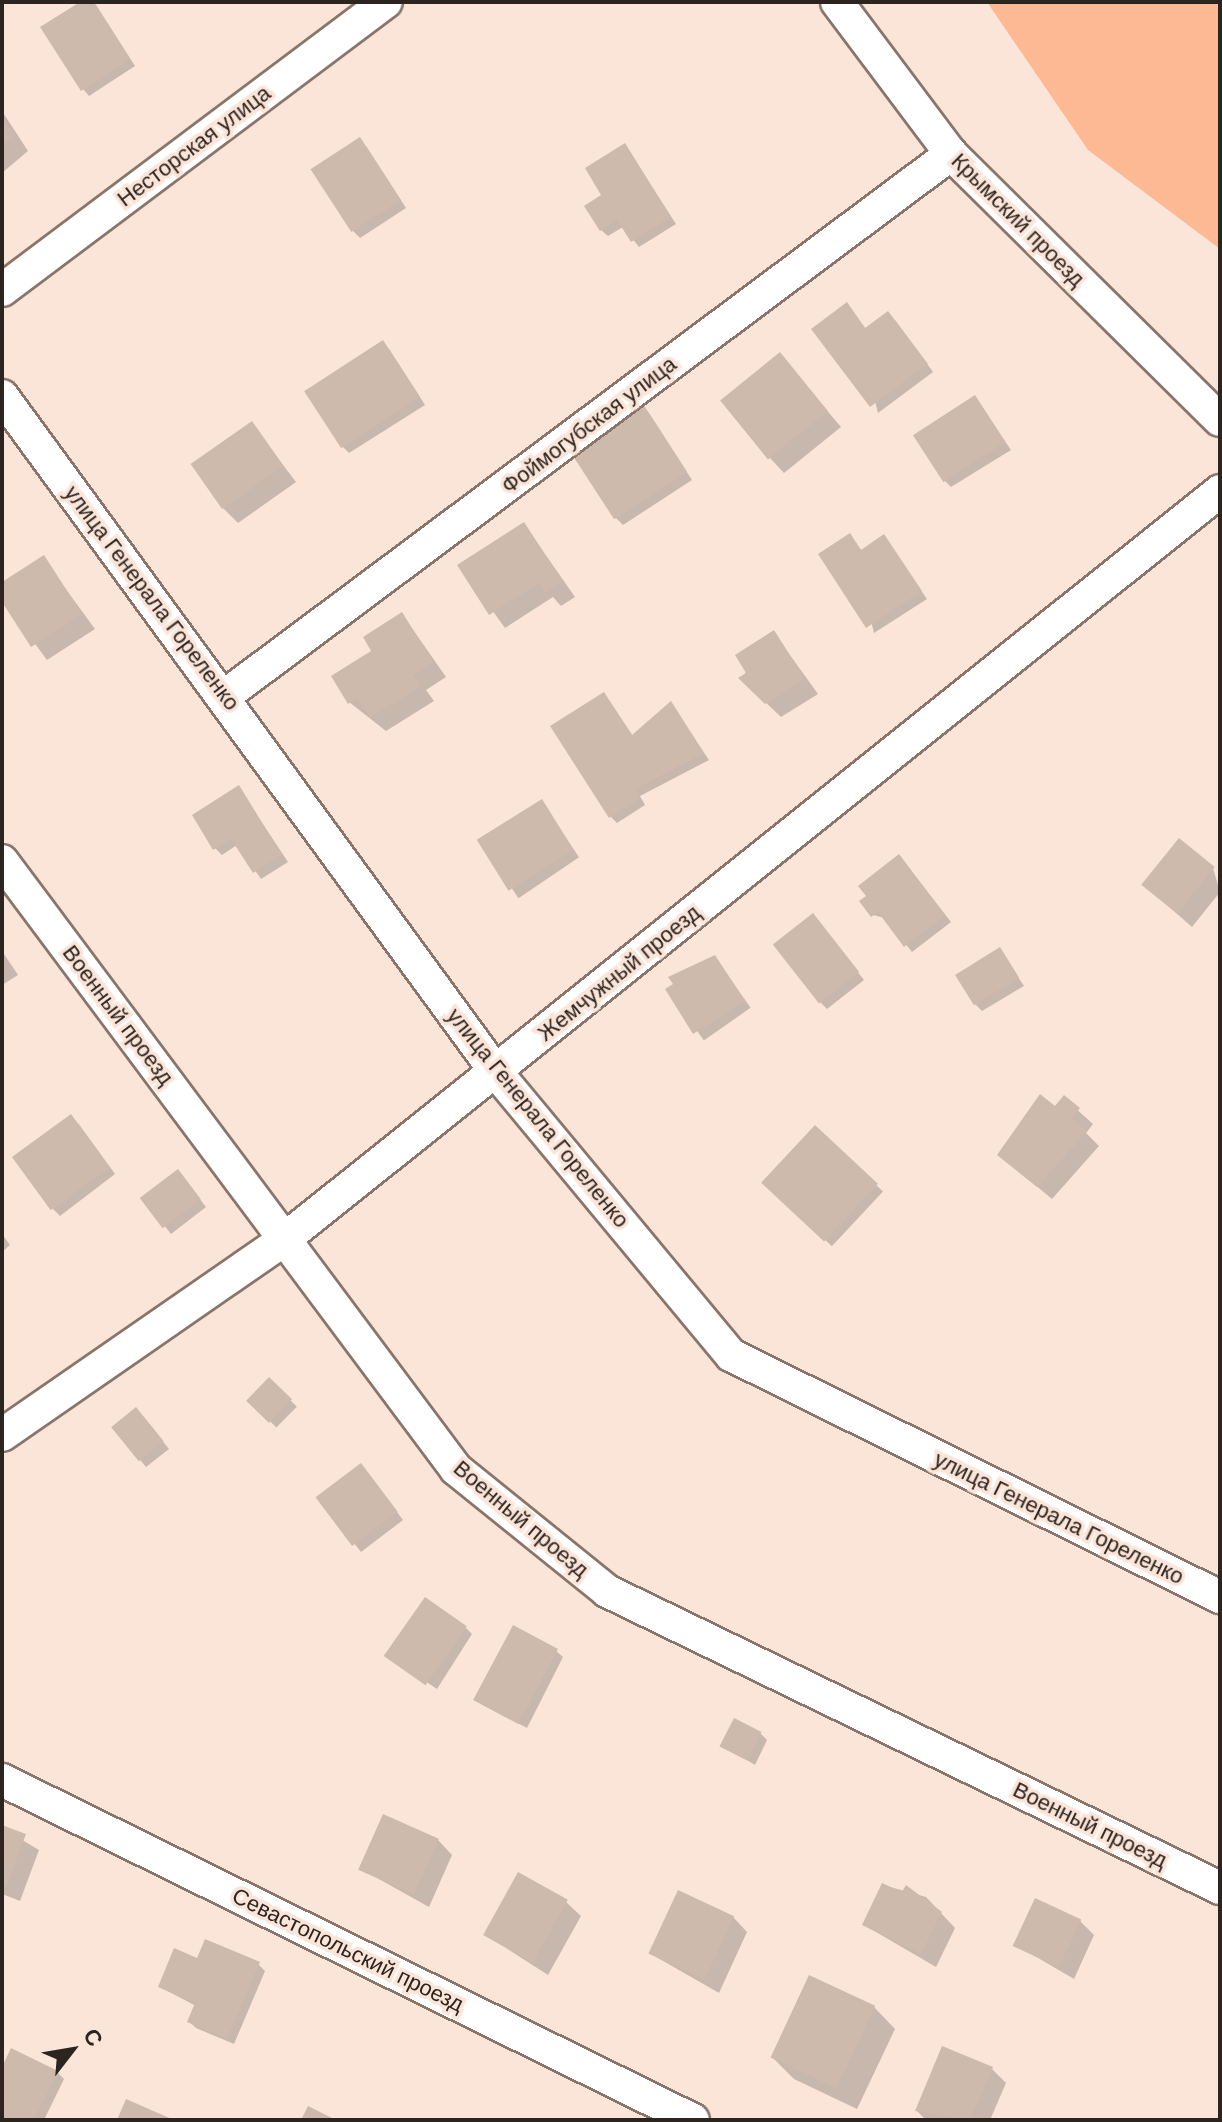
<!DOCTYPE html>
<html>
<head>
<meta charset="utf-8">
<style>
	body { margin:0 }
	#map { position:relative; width:1222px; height:2122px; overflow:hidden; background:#fbe5d9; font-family:"DM Sans",sans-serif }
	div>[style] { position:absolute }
	.green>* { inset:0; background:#fcb994 }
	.shadow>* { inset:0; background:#0003; transform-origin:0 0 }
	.building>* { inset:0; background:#ceb9ad; transform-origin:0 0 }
	.roads { filter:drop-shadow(2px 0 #89756a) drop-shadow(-2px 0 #89756a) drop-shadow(0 2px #89756a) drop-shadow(0 -2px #89756a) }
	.minor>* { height:32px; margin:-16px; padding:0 16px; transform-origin:16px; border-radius:16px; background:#fff }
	span { translate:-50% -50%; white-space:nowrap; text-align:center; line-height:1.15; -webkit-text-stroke:7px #fbe5d9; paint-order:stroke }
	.street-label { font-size:22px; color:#2c241f }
	.frame { position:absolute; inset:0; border:4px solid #2c241f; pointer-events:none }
	.north { position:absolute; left:32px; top:2010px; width:80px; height:80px; -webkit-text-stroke:6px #fbe5d9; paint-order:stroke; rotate:59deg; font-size:22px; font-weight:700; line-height:32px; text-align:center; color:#2c241f }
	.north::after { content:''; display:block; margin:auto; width:28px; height:36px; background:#2c241f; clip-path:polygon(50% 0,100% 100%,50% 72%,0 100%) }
</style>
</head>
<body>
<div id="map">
	<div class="green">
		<div style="clip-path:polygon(987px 2px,1220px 2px,1220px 249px,1088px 150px)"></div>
	</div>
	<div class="shadow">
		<div style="clip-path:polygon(83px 2px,96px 5px,135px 66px,89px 96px,83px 89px)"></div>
		<div style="clip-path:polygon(2px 111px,28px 151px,2px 173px)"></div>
		<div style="clip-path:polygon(625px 145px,676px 224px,639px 247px,623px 227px,608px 236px,601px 230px,604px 196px)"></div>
		<div style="clip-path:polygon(366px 146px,406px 208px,360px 238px,353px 231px)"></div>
		<div style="clip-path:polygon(853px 312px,866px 329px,895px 320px,933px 372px,878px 413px)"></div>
		<div style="clip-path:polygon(389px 349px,425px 405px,349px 453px,343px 447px)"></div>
		<div style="clip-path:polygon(780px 355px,841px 427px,784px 473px,770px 458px)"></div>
		<div style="clip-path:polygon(975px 398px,1011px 450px,951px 487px,945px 481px)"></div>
		<div style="clip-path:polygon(649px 413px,692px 480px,623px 525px,616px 518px)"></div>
		<div style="clip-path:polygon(252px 424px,296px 482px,238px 523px,223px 508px)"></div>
		<div style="clip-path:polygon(524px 524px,575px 597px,561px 606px,553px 597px,505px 628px,460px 566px)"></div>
		<div style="clip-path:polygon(850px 536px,862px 551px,884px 537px,927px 599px,874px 633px)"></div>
		<div style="clip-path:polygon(43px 558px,95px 629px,47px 660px,2px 599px,2px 585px)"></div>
		<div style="clip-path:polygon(402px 614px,446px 677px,426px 690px,434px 701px,386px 731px,349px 702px)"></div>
		<div style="clip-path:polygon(774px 633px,818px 694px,781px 717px,741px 679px)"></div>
		<div style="clip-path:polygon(604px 694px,633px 736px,671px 704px,709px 760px,640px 796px,645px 805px,617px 823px,611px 817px)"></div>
		<div style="clip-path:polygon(239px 788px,288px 862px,261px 879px,237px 845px,222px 855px,215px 848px)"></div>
		<div style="left:541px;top:801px;width:68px;height:73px;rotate:56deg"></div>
		<div style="clip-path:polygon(905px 863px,951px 922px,912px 952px,885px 918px,873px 915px)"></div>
		<div style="clip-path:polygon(1213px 868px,1220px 892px,1192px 927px,1144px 885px)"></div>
		<div style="clip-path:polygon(819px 922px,864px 980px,827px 1009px,820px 1002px)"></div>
		<div style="clip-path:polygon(1000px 950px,1024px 986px,982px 1011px,976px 1005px)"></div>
		<div style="clip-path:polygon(2px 951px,18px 975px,2px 985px)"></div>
		<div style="left:715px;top:957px;width:62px;height:57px;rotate:55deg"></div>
		<div style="clip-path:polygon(1064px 1098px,1093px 1124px,1086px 1133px,1099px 1146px,1052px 1199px,999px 1155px)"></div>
		<div style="clip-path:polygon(78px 1123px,115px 1174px,60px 1216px,53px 1209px)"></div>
		<div style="left:815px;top:1128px;width:93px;height:75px;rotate:43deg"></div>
		<div style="clip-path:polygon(184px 1179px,206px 1207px,171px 1234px,143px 1199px)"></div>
		<div style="clip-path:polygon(2px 1234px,10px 1245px,2px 1252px)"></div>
		<div style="left:270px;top:1380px;width:38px;height:29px;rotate:45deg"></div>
		<div style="clip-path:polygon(143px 1417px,169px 1449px,146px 1467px,114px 1428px)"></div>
		<div style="clip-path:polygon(367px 1472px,403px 1520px,361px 1552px,318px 1497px)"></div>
		<div style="clip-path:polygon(466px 1628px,472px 1634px,437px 1689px,388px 1656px)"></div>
		<div style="clip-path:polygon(556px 1651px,563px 1657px,527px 1728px,476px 1701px)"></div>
		<div style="clip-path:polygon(761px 1734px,767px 1740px,755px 1765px,722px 1745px)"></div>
		<div style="clip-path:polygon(2px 1828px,39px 1850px,20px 1901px,2px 1894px)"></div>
		<div style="clip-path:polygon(438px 1840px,452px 1855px,429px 1907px,361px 1869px)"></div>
		<div style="clip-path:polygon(883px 1885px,926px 1897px,955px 1928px,936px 1967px,864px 1925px)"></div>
		<div style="clip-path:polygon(566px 1902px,581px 1916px,548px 1975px,486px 1935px)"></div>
		<div style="clip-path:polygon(733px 1917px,747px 1932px,719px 1993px,651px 1954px)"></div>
		<div style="clip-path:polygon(1079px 1920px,1094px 1935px,1074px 1979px,1016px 1945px)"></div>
		<div style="clip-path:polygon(198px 1961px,258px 1964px,265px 1971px,234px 2044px,196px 2028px,190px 2022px,196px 2006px,160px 1987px)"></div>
		<div style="clip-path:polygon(874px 2007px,895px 2029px,857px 2109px,794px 2079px,773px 2058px)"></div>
		<div style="clip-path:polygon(992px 2069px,1006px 2083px,990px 2120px,926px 2120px,917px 2111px)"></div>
		<div style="clip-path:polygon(2px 2071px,57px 2072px,64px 2079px,44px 2120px,2px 2120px)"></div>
	</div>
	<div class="building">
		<div style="clip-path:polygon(80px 2px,94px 2px,130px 59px,81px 91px,40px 27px)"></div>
		<div style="clip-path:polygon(2px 116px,15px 137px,2px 145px)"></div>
		<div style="left:360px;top:137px;width:75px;height:59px;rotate:57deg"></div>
		<div style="clip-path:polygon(625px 143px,671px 217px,631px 242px,617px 220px,600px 231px,584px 206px,601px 195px,585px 168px)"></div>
		<div style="clip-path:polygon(847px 302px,865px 328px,888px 311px,928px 364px,870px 407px,811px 329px)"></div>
		<div style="left:383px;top:340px;width:68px;height:94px;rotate:57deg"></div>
		<div style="left:780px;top:352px;width:76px;height:77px;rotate:51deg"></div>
		<div style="left:975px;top:395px;width:56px;height:74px;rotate:57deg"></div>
		<div style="left:643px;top:404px;width:81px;height:87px;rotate:57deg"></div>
		<div style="left:252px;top:421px;width:55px;height:75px;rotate:55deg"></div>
		<div style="clip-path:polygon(524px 522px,563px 582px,545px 593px,539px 583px,489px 615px,457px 565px)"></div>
		<div style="clip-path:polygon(850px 533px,861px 550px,884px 534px,922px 591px,866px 628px,818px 554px)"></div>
		<div style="clip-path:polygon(44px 555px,82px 614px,31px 647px,2px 602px,2px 582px)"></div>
		<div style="clip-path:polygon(402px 612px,433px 662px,413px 675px,421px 686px,370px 718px,357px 698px,348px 704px,331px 676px,371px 651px,363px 637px)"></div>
		<div style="clip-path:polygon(774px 630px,805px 679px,765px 704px,738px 678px,746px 673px,735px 655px)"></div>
		<div style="clip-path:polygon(604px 692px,632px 735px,671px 701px,704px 753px,635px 789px,640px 798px,609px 818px,550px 726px)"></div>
		<div style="clip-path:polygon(239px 785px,282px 855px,253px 873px,231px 839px,213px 850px,192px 815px)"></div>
		<div style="left:542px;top:799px;width:60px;height:77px;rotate:58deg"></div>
		<div style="left:1179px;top:838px;width:46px;height:60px;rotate:39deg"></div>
		<div style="clip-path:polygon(899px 854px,945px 915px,904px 947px,878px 912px,871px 917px,859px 901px,866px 896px,858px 886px)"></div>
		<div style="left:813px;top:913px;width:75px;height:51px;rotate:52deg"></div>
		<div style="left:1000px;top:947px;width:36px;height:53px;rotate:58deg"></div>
		<div style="clip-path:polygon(715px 955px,745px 1001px,693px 1034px,665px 989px,673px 984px,668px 977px)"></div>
		<div style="clip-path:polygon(1040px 1094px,1055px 1106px,1064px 1095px,1080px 1108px,1072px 1119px,1087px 1131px,1037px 1187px,997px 1155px)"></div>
		<div style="left:71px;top:1114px;width:66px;height:73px;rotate:54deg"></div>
		<div style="left:815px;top:1125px;width:86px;height:79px;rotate:43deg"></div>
		<div style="left:178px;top:1169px;width:38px;height:48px;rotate:53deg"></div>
		<div style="left:269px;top:1377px;width:32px;height:33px;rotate:44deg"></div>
		<div style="left:136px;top:1407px;width:44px;height:32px;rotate:51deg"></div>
		<div style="left:361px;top:1463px;width:61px;height:57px;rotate:53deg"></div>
		<div style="left:425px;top:1597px;width:51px;height:72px;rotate:35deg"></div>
		<div style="left:513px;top:1625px;width:51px;height:85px;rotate:28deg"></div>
		<div style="left:734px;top:1718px;width:31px;height:32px;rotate:27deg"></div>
		<div style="left:383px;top:1814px;width:61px;height:61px;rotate:24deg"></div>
		<div style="clip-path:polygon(2px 1825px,26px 1834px,6px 1888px,2px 1887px)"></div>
		<div style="left:518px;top:1872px;width:57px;height:72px;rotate:29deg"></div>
		<div style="clip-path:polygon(882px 1883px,902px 1892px,906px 1885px,942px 1912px,921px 1954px,862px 1925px)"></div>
		<div style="left:678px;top:1890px;width:62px;height:70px;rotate:25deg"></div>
		<div style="left:1035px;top:1898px;width:51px;height:53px;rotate:25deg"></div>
		<div style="clip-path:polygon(205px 1939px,260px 1962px,227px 2039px,187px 2022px,195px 2003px,158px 1987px,174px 1948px,197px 1958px)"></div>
		<div style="left:809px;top:1975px;width:73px;height:91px;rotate:25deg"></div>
		<div style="clip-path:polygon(942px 2046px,993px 2067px,970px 2120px,915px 2111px)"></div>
		<div style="clip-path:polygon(11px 2048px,58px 2071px,34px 2120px,2px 2120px,2px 2067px)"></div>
		<div style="clip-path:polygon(126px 2099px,174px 2120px,117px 2120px)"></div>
		<div style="clip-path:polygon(308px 2106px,336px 2120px,301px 2120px)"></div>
	</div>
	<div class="roads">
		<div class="minor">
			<div style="left:837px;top:2px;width:190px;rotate:53.1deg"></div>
			<div style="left:951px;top:154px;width:378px;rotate:44.7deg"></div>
			<div style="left:2px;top:290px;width:480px;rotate:-36.9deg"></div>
			<div style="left:2px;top:396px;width:837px;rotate:53.84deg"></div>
			<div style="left:496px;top:1072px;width:368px;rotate:50.3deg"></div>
			<div style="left:731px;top:1355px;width:546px;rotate:26.33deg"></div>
			<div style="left:226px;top:695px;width:905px;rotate:-36.73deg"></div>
			<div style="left:2px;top:861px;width:759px;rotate:53.25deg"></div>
			<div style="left:456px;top:1469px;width:194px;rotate:38.9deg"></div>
			<div style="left:607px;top:1591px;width:681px;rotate:25.85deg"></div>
			<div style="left:2px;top:1435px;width:346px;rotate:-34.7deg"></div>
			<div style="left:286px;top:1238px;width:1196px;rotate:-38.65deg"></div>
			<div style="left:2px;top:1780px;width:770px;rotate:26.2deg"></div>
		</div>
	</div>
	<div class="street-label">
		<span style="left:194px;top:146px;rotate:-37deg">Несторская улица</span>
		<span style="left:1018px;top:220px;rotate:45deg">Крымский проезд</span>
		<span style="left:589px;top:425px;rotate:-37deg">Фоймогубская улица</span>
		<span style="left:152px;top:598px;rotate:53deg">улица Генерала Гореленко</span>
		<span style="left:619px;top:973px;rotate:-39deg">Жемчужный проезд</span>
		<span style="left:118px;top:1015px;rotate:53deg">Военный проезд</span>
		<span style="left:538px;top:1118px;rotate:51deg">улица Генерала Гореленко</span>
		<span style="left:1059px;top:1518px;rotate:26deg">улица Генерала Гореленко</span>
		<span style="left:521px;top:1519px;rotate:40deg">Военный проезд</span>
		<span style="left:1090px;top:1825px;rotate:26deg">Военный проезд</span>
		<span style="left:348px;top:1950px;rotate:26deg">Севастопольский проезд</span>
	</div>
	<div class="frame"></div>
	<div class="north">С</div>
</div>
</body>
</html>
